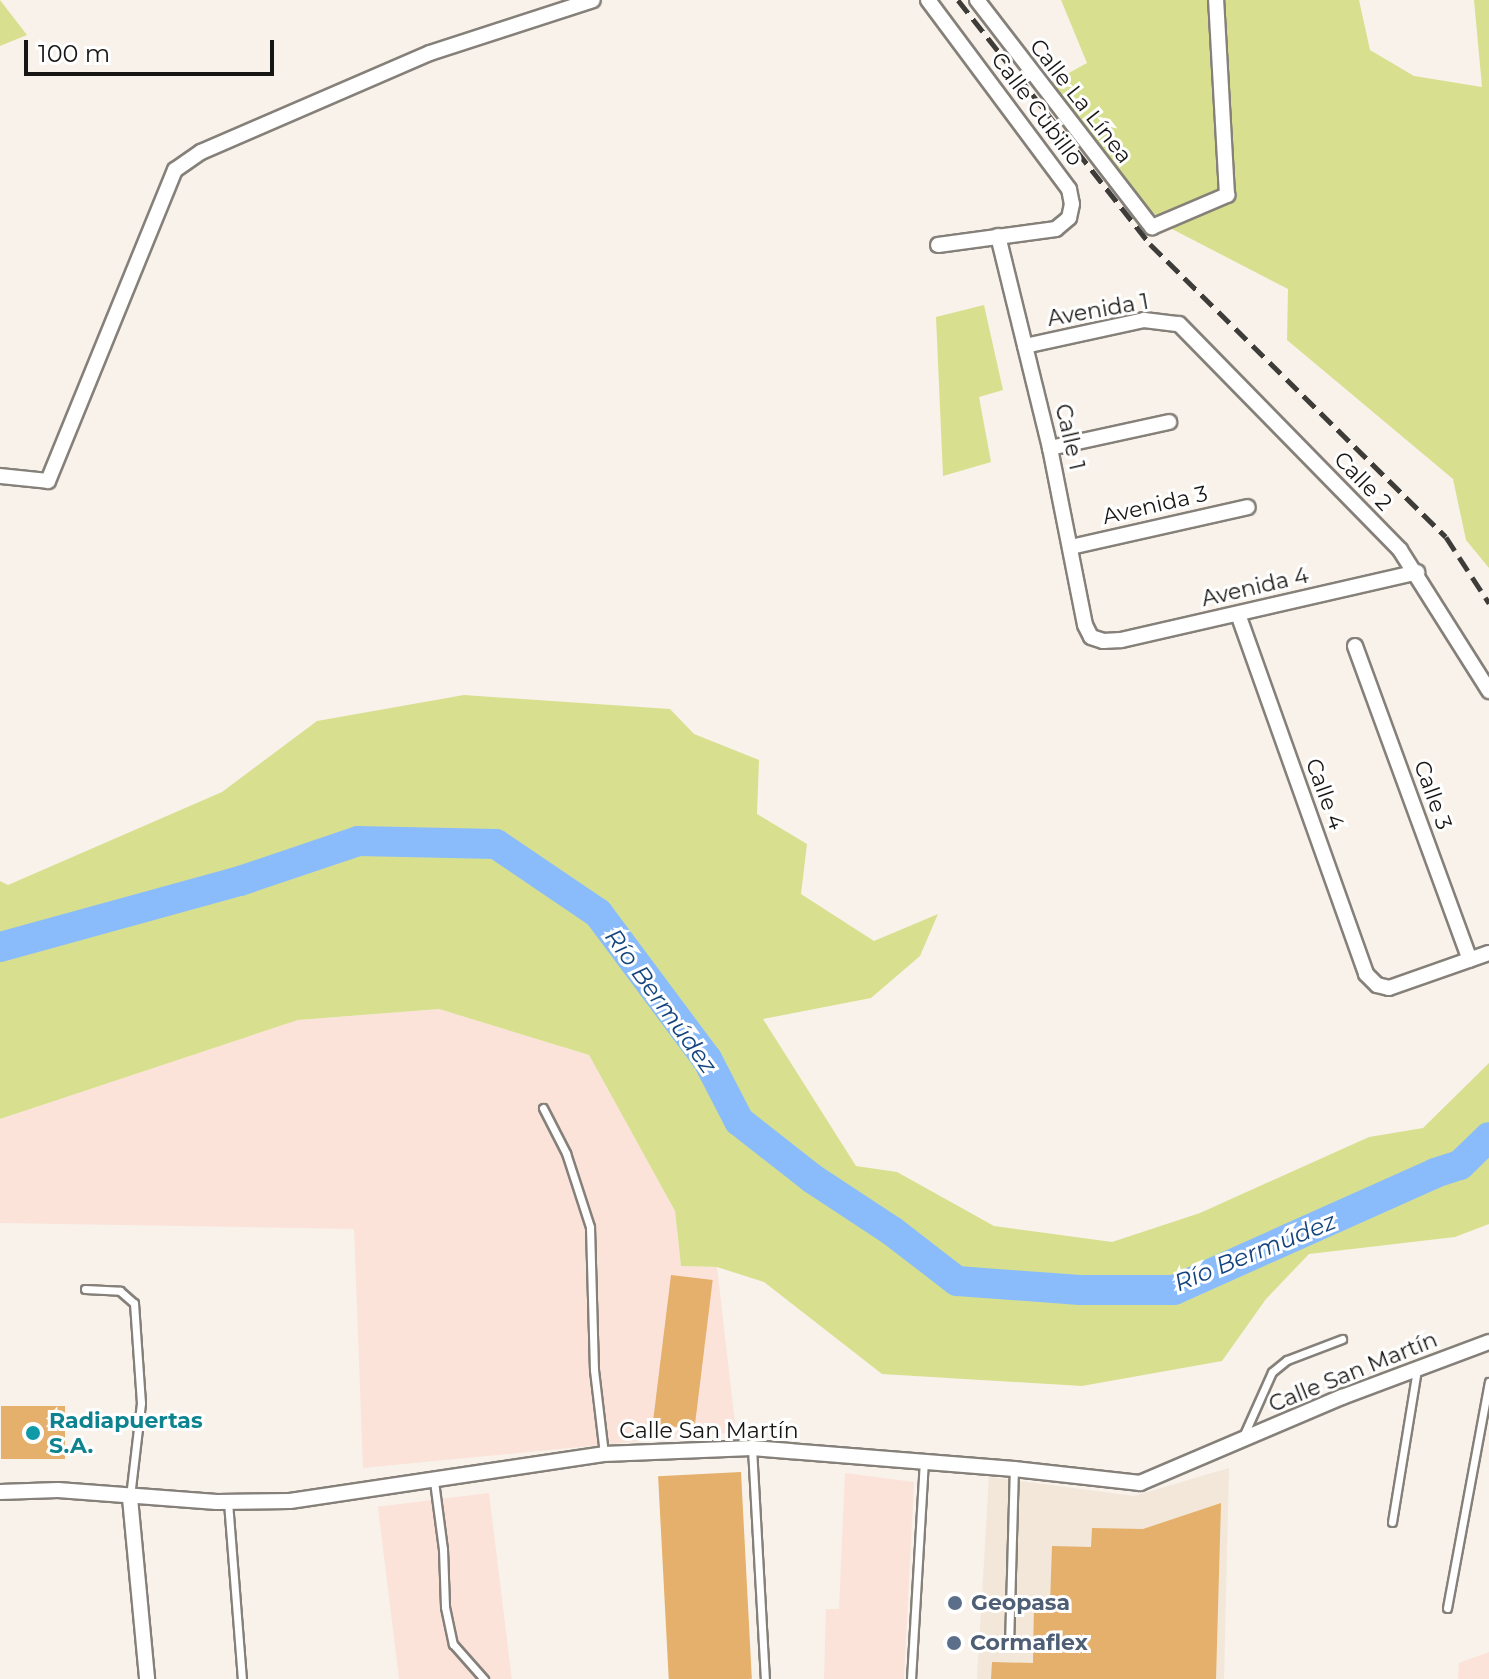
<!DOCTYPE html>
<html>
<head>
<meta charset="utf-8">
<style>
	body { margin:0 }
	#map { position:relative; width:1489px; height:1679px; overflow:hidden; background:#f8f2ea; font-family:Montserrat,sans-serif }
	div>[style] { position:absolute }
	.built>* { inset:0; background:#f2e7d9 }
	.industrial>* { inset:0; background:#fbe3da; transform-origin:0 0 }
	.green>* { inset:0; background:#d8e090 }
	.river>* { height:30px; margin:-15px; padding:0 15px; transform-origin:15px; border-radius:15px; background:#8abcfc }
	.building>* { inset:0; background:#e4b06b; transform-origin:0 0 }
	.roads { filter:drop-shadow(2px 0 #858079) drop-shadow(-2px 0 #858079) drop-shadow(0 2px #858079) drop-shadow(0 -2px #858079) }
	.service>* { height:7px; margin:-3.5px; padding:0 3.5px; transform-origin:3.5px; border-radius:3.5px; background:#fff }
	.minor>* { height:14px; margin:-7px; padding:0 7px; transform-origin:7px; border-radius:7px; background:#fff }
	.rail>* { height:5px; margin-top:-2.5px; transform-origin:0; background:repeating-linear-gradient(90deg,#3e3c39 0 16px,transparent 0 24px) }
	.dots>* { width:22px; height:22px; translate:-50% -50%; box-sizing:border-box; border:4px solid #fff; border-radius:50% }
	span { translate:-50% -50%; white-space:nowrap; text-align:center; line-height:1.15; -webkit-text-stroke:6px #fff; paint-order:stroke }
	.street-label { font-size:22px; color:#181614 }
	.culture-label { font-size:22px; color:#0d838f; font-weight:700 }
	.left { translate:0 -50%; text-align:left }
	.service-label { font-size:22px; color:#4e5e75; font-weight:700 }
	.water-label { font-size:24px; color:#15457e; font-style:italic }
	.scale { position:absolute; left:24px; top:40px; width:250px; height:36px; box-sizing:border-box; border:4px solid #181614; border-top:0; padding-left:10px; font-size:24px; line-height:28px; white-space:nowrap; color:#181614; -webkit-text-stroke:6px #fff; paint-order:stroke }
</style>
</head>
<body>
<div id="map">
	<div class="built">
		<div style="clip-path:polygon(1229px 1468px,1224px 1679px,977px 1679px,989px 1477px,1134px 1496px)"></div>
	</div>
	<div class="industrial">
		<div style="clip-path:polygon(439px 1009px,589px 1055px,675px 1211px,681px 1266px,717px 1267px,736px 1432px,363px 1468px,354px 1229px,0 1223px,0 1119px,298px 1020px)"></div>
		<div style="clip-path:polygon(845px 1473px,914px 1482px,904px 1679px,824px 1679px,826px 1609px,839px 1609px)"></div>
		<div style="left:489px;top:1493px;width:188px;height:112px;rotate:83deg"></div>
		<div style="clip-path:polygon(1489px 1652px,1489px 1679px,1458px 1679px,1459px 1663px)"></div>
	</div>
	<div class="green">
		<div style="clip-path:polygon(0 0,27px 35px,0 46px)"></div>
		<div style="clip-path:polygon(1061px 0,1359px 0,1370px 50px,1414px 76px,1482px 87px,1474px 0,1489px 0,1489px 568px,1466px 540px,1453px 479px,1287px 340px,1288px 289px,1172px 229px,1133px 195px,1047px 85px,1087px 63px)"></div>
		<div style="clip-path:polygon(984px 305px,1003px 390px,979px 397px,991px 462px,943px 476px,936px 317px)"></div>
		<div style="clip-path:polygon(464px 695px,670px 709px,694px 734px,759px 760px,757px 814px,807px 844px,801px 894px,874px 941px,938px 914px,920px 956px,871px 998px,763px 1019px,856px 1166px,897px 1172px,994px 1226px,1112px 1242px,1200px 1213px,1369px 1137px,1423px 1128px,1489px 1063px,1489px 1224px,1455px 1237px,1309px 1254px,1266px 1299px,1222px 1361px,1082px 1386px,882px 1374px,764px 1282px,717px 1267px,681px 1266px,675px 1211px,589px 1055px,439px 1009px,298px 1020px,0 1119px,0 881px,8px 885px,222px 792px,317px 721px)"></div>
	</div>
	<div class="river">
		<div style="left:0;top:947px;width:249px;rotate:-15.4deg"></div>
		<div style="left:240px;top:881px;width:125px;rotate:-18.7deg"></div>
		<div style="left:358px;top:841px;width:138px;rotate:1.2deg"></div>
		<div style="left:496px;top:844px;width:123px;rotate:34.1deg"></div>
		<div style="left:598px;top:913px;width:182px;rotate:53.3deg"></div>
		<div style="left:707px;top:1059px;width:70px;rotate:62.7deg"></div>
		<div style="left:739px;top:1121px;width:94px;rotate:38.1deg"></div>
		<div style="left:813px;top:1179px;width:95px;rotate:33.4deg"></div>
		<div style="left:892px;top:1231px;width:82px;rotate:37.6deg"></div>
		<div style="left:957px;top:1281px;width:123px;rotate:4.2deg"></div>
		<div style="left:1080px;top:1290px;width:94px"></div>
		<div style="left:1174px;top:1290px;width:286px;rotate:-24.1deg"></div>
		<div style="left:1435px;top:1173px;width:26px;rotate:-18deg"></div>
		<div style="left:1460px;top:1165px;width:40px;rotate:-44deg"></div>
	</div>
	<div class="building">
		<div style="left:671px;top:1275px;width:42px;height:150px;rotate:7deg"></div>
		<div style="left:1px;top:1406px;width:64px;height:53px"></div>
		<div style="left:741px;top:1472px;width:207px;height:83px;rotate:87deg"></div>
		<div style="clip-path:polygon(1221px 1503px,1216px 1679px,991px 1679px,992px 1662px,1033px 1663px,1034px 1603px,1050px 1604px,1052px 1546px,1091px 1547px,1092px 1528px,1143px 1529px)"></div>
	</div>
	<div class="roads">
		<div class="service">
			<div style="left:543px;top:1108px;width:51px;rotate:62.9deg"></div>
			<div style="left:566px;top:1153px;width:78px;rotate:72deg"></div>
			<div style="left:590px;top:1227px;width:143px;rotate:88.4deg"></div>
			<div style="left:594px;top:1370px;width:85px;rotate:83.2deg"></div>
			<div style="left:85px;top:1289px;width:35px;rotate:3deg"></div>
			<div style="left:120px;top:1291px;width:18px;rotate:41deg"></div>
			<div style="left:134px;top:1303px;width:100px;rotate:86deg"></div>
			<div style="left:141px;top:1403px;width:94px;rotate:96.7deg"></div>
			<div style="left:1242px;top:1439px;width:73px;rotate:-65.9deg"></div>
			<div style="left:1272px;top:1372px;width:19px;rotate:-39deg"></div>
			<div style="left:1287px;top:1360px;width:59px;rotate:-20.9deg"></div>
			<div style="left:752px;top:1448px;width:231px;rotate:86.8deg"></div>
			<div style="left:434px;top:1481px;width:69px;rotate:82.5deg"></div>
			<div style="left:443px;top:1549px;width:58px;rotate:88deg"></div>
			<div style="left:445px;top:1607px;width:38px;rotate:78deg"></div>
			<div style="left:453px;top:1644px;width:47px;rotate:48.5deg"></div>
			<div style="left:228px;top:1502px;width:178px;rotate:85.5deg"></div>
			<div style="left:1392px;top:1522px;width:154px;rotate:-80.7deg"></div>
			<div style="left:1447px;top:1608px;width:230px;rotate:-79.5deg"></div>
			<div style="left:1009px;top:1645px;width:176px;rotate:-88.4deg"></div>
			<div style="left:911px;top:1679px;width:218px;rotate:-86.6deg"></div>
		</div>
		<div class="minor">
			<div style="left:928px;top:0;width:236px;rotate:53.3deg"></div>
			<div style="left:1069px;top:189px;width:15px;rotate:79deg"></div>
			<div style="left:1072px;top:204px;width:14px;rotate:102deg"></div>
			<div style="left:1069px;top:218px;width:17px;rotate:140deg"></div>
			<div style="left:1056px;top:229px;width:119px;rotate:172.3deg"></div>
			<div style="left:977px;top:0;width:287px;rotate:52.4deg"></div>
			<div style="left:1152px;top:227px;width:82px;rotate:-23.1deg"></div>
			<div style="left:1227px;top:195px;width:195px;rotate:-93.2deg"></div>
			<div style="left:998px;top:236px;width:218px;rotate:76.2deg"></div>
			<div style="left:1050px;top:448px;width:180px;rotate:78.8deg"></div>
			<div style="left:1085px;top:625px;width:13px;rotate:63deg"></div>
			<div style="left:1091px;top:637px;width:13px;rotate:18deg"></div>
			<div style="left:1103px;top:641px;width:18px;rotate:-3deg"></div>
			<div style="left:1121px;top:640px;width:304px;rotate:-12.9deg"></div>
			<div style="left:1025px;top:346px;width:122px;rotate:-12.3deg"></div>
			<div style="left:1144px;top:320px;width:35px;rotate:7deg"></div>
			<div style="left:1179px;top:324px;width:316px;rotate:45.6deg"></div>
			<div style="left:1400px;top:550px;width:167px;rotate:57.7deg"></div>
			<div style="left:1050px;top:448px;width:122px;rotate:-12.3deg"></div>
			<div style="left:0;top:476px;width:48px;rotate:5.9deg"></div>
			<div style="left:48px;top:481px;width:336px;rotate:-67.8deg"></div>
			<div style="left:175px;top:170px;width:32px;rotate:-35deg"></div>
			<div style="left:201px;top:152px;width:249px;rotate:-23.4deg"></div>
			<div style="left:430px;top:53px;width:171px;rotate:-18deg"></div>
			<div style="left:1071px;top:547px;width:181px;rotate:-12.7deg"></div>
			<div style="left:1238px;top:614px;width:382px;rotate:70.4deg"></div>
			<div style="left:1366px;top:974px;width:16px;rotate:45deg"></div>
			<div style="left:1377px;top:985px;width:12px;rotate:14deg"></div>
			<div style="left:1389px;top:988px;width:106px;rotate:-19.3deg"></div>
			<div style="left:1355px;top:646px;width:334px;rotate:69.9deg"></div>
			<div style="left:0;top:1492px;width:58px;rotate:-2deg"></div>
			<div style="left:58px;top:1490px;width:159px;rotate:4.3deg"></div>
			<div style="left:217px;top:1502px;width:73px;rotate:-0.8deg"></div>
			<div style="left:290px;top:1501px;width:317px;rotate:-8.5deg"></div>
			<div style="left:604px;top:1454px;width:148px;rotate:-2.3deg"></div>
			<div style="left:752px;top:1448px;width:263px;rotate:4.6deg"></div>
			<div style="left:1014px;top:1469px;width:127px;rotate:6.3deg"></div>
			<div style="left:1140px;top:1483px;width:220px;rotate:-23.1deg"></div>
			<div style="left:1342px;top:1397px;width:157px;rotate:-20.5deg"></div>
			<div style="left:130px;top:1498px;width:182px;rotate:84.6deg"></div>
		</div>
	</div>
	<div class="rail">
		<div style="left:958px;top:0;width:310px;rotate:51.8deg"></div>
		<div style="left:1150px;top:244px;width:416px;rotate:44.7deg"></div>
		<div style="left:1446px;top:537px;width:79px;rotate:56.9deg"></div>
	</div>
	<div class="dots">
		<div style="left:33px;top:1433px;background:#0f9aa8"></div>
		<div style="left:955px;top:1603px;background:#5c6f8a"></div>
		<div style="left:954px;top:1643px;background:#5c6f8a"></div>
	</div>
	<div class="street-label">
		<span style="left:1081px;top:101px;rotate:52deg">Calle La Línea</span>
		<span style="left:1037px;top:109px;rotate:53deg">Calle Cubillo</span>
		<span style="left:1098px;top:310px;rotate:-10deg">Avenida 1</span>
		<span style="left:1070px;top:437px;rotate:77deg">Calle 1</span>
		<span style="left:1363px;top:481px;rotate:46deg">Calle 2</span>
		<span style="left:1155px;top:505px;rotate:-13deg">Avenida 3</span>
		<span style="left:1255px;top:587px;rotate:-13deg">Avenida 4</span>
		<span style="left:1325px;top:794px;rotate:70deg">Calle 4</span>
		<span style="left:1433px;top:795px;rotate:70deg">Calle 3</span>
		<span style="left:1353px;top:1372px;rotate:-22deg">Calle San Martín</span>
		<span style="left:709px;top:1431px">Calle San Martín</span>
	</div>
	<div class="culture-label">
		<span class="left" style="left:49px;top:1433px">Radiapuertas<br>S.A.</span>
	</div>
	<div class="service-label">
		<span class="left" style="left:971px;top:1603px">Geopasa</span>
		<span class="left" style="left:970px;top:1643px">Cormaflex</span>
	</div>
	<div class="water-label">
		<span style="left:661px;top:1001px;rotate:54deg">Río Bermúdez</span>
		<span style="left:1255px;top:1252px;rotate:-22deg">Río Bermúdez</span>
	</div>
	<div class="scale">100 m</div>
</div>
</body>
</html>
